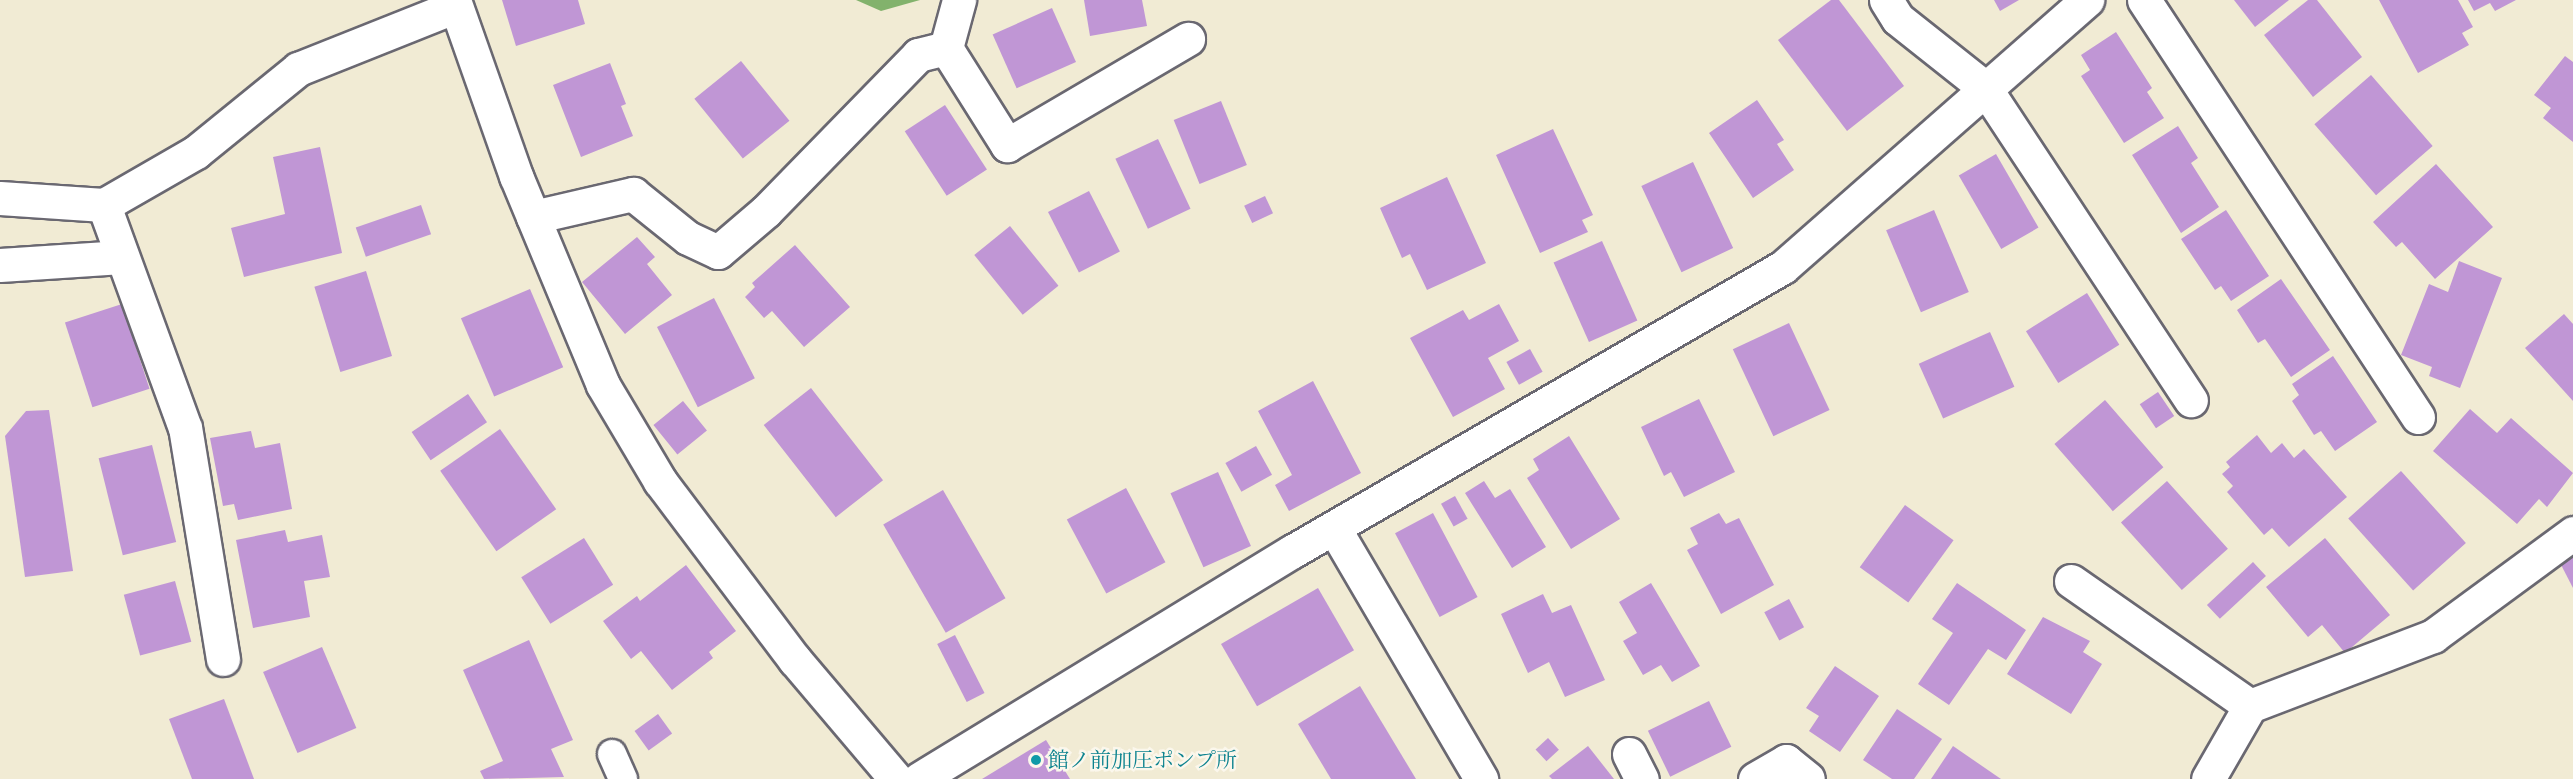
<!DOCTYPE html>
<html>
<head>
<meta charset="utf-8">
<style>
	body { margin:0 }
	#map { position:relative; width:2573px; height:779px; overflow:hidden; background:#f1ebd4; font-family:"IM FELL Great Primer","Noto Serif JP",serif }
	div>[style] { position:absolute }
	.forest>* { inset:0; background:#82b26c }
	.building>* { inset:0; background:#c096d5; transform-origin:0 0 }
	.roads { filter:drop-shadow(2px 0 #6a6871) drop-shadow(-2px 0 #6a6871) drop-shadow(0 2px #6a6871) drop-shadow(0 -2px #6a6871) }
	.lane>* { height:28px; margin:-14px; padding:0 14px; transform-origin:14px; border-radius:14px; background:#fff }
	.street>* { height:33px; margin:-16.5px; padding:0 16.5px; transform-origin:16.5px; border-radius:16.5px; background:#fff }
	.dots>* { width:16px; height:16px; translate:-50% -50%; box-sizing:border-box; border:3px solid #fbf7ec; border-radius:50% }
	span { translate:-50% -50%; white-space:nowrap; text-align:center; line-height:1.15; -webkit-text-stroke:5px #fbf7ec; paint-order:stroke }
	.culture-label { font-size:21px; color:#0d838f }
	.left { translate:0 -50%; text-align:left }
</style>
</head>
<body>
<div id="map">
	<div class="forest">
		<div style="clip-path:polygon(856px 0,920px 0,881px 11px)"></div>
	</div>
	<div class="building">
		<div style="clip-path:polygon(502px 0,578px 0,585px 24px,516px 46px)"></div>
		<div style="clip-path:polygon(1084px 0,1142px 0,1147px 26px,1090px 36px)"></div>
		<div style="clip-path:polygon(1831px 0,1839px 0,1904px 86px,1847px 131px,1778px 40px)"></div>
		<div style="clip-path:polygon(1994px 0,2019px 0,2000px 11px)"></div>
		<div style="clip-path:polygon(2234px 0,2289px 0,2255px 27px)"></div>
		<div style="clip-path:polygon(2308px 0,2317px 0,2362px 57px,2313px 97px,2264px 35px)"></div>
		<div style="clip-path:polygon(2379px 0,2458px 0,2473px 27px,2462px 33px,2469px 45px,2418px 73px)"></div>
		<div style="clip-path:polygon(2468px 0,2516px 0,2495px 11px,2490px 3px,2474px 11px)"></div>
		<div style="left:1052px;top:8px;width:59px;height:65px;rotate:66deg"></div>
		<div style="clip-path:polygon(2116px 32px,2152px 88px,2147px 92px,2164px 118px,2124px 143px,2081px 76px,2090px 70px,2081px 55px)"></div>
		<div style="clip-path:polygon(2565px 56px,2573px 62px,2573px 142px,2543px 118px,2551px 108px,2534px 95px)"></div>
		<div style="left:741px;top:61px;width:77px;height:60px;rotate:51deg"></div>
		<div style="clip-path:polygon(610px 63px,626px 104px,621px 106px,633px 136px,581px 157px,553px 85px)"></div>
		<div style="left:2371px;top:75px;width:94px;height:75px;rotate:49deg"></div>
		<div style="clip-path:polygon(1757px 100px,1784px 140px,1777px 144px,1794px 170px,1753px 198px,1709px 133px)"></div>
		<div style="left:1221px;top:101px;width:69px;height:51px;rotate:68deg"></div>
		<div style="left:945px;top:105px;width:77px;height:48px;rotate:57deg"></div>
		<div style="clip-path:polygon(2178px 126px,2198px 158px,2191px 163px,2219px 207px,2181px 233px,2132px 155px)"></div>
		<div style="clip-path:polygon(1553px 129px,1593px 215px,1582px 220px,1588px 232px,1540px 253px,1496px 155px)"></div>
		<div style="left:1158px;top:139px;width:77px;height:47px;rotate:65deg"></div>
		<div style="clip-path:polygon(320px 147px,342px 253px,244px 277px,231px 228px,285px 214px,273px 157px)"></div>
		<div style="left:1996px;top:154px;width:85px;height:43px;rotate:60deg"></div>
		<div style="left:1693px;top:162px;width:95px;height:57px;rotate:65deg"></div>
		<div style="clip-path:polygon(2436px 164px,2493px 227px,2435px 279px,2402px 242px,2396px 247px,2373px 222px)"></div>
		<div style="clip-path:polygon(1447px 177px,1486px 263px,1427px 290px,1410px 254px,1402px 258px,1380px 208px)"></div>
		<div style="left:1089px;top:191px;width:68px;height:46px;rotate:63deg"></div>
		<div style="left:1265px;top:196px;width:19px;height:23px;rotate:65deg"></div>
		<div style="left:421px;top:205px;width:31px;height:69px;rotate:71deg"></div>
		<div style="left:1934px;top:210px;width:89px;height:52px;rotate:67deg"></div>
		<div style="clip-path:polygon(2226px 210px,2269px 276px,2231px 301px,2221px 286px,2215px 290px,2181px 239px)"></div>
		<div style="left:1010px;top:226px;width:77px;height:46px;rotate:51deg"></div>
		<div style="clip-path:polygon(637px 237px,655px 257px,647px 264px,672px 295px,625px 334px,582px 282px)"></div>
		<div style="left:1602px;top:241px;width:87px;height:53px;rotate:66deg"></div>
		<div style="clip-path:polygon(795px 245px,850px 307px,804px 347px,772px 311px,764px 318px,745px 297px,755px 287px,752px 283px)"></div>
		<div style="clip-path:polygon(2459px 261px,2502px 278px,2460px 388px,2429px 376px,2432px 367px,2401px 355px,2429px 284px,2448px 292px)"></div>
		<div style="left:366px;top:271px;width:89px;height:54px;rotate:73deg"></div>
		<div style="clip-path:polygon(2281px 279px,2330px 350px,2291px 377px,2265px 339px,2258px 343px,2237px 310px)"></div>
		<div style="left:530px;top:289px;width:85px;height:75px;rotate:67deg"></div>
		<div style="left:2087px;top:293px;width:61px;height:72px;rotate:58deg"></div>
		<div style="left:714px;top:298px;width:90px;height:64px;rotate:63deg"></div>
		<div style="left:122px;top:304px;width:89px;height:60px;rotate:72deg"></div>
		<div style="clip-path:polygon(1499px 304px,1519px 341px,1488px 358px,1505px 389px,1453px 417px,1410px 338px,1463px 310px,1469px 320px)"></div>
		<div style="clip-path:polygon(2564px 314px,2573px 324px,2573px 401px,2525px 348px)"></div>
		<div style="left:1789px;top:323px;width:96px;height:62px;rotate:65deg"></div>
		<div style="left:1990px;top:332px;width:60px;height:78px;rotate:66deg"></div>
		<div style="left:1530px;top:349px;width:26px;height:27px;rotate:61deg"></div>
		<div style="clip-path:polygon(2333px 356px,2377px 422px,2335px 451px,2321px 431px,2314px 435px,2292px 401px,2299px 395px,2292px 384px)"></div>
		<div style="clip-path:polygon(1313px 381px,1361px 473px,1289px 511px,1275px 485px,1292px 475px,1258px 411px)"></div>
		<div style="left:811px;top:388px;width:117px;height:60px;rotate:52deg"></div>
		<div style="left:2158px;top:392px;width:29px;height:22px;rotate:56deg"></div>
		<div style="left:468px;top:394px;width:34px;height:68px;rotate:56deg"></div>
		<div style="clip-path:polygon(1699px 399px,1735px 472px,1684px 497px,1671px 472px,1664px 476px,1641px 427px)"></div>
		<div style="left:2105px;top:400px;width:89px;height:67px;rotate:49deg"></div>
		<div style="left:683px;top:401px;width:38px;height:38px;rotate:51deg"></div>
		<div style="clip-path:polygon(2470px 409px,2497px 433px,2511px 418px,2573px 473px,2547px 507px,2539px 499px,2517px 524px,2433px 451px)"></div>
		<div style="clip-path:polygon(49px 410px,73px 571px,25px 577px,5px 436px,26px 411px)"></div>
		<div style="left:500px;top:429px;width:98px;height:73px;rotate:55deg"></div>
		<div style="clip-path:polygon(251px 431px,255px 448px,280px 443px,292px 509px,238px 520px,234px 504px,223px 506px,210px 438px)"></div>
		<div style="clip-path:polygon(2257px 435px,2271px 453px,2282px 443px,2294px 458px,2304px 449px,2347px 497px,2289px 547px,2272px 528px,2264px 535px,2227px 492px,2233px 486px,2222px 474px,2230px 467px,2226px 462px)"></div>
		<div style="clip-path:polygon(1569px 436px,1620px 519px,1571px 549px,1527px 478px,1539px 470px,1533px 459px)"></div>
		<div style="left:152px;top:445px;width:100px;height:55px;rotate:76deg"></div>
		<div style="left:1256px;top:446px;width:33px;height:35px;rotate:61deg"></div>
		<div style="left:2401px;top:471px;width:97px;height:71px;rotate:48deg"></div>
		<div style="left:1218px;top:472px;width:81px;height:52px;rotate:66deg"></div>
		<div style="clip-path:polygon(1484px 481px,1495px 498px,1510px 489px,1546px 547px,1512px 568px,1465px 493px)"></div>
		<div style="left:2167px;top:481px;width:91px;height:62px;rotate:48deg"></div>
		<div style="left:1126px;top:488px;width:84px;height:67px;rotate:62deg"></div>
		<div style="left:943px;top:490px;width:125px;height:69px;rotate:60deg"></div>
		<div style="left:1455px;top:496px;width:26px;height:16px;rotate:61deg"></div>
		<div style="left:1905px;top:505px;width:60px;height:77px;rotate:36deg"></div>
		<div style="left:1433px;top:513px;width:95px;height:43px;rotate:62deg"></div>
		<div style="clip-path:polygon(1719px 513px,1726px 524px,1739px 518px,1774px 585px,1721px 614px,1687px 550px,1698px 544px,1690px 528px)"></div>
		<div style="clip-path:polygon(285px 530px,288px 542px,322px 535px,330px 577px,304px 581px,310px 617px,253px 628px,236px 540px)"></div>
		<div style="left:584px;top:538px;width:55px;height:74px;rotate:58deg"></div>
		<div style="clip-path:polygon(2325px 538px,2390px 615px,2345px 653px,2322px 625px,2308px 637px,2266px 587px)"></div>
		<div style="clip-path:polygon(2573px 549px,2573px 588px,2557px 557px)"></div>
		<div style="left:2253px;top:562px;width:19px;height:63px;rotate:47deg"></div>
		<div style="clip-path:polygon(686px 565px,736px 631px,709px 652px,713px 658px,672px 690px,641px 651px,631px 659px,603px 621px,637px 596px,640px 601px)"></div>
		<div style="left:175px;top:581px;width:63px;height:53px;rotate:75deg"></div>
		<div style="clip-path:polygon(1651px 583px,1700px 666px,1672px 682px,1661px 665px,1643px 675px,1623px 641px,1637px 633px,1619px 602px)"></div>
		<div style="clip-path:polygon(1957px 583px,2026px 630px,2006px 660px,1988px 649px,1949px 705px,1918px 684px,1953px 633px,1932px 619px)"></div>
		<div style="left:1318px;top:588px;width:72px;height:112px;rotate:60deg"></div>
		<div style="clip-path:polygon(1543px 594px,1552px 613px,1571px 605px,1605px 680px,1565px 697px,1549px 662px,1528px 673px,1501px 614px)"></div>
		<div style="left:1789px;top:599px;width:32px;height:28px;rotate:62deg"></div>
		<div style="clip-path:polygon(2043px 617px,2090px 641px,2083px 652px,2102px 664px,2071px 714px,2007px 674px)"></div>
		<div style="left:955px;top:635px;width:65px;height:20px;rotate:63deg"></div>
		<div style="clip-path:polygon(529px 640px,573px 740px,551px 749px,564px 777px,484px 779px,480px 771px,503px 761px,463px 670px)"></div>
		<div style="left:322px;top:647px;width:88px;height:64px;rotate:67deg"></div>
		<div style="clip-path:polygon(1835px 666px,1879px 696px,1840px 752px,1809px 731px,1819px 716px,1806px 708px)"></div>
		<div style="clip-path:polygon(1360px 686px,1416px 779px,1331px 779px,1298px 724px)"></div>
		<div style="clip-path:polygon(224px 699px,254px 779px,192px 779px,169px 719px)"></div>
		<div style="left:1709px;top:701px;width:51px;height:68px;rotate:64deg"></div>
		<div style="clip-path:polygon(1897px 709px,1942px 739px,1914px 779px,1892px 779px,1863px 760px)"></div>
		<div style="left:658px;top:714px;width:24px;height:29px;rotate:54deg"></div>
		<div style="left:1548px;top:738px;width:16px;height:17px;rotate:47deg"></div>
		<div style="clip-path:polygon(1046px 740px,1070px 779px,982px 779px)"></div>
		<div style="clip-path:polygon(1588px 746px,1614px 779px,1552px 779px,1549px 776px)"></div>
		<div style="clip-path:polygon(1953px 746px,2001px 779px,1931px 779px)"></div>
	</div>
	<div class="roads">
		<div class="lane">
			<div style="left:612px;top:754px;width:27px;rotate:66deg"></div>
		</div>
		<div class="street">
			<div style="left:454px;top:0;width:187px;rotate:70.6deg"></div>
			<div style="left:516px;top:176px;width:226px;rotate:67.4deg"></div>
			<div style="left:603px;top:385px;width:112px;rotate:59.3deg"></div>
			<div style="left:660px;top:481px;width:224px;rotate:53deg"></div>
			<div style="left:795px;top:660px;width:156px;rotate:49.7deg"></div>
			<div style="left:1886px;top:0;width:22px;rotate:58deg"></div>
			<div style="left:1898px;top:19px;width:111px;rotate:38.4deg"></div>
			<div style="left:1985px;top:88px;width:374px;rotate:56.6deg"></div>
			<div style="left:2144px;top:0;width:499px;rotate:56.7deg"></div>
			<div style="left:946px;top:48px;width:50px;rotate:-74.8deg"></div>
			<div style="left:0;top:198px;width:104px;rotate:3.9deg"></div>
			<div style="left:533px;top:217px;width:103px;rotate:-13deg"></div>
			<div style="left:633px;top:194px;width:70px;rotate:38.7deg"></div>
			<div style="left:688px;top:238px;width:33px;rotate:25deg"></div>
			<div style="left:718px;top:252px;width:63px;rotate:-40.5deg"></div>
			<div style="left:766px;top:211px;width:218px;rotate:-45.7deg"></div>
			<div style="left:918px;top:55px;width:29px;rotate:-14deg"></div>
			<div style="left:946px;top:48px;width:115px;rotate:57.8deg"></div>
			<div style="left:1007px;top:145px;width:210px;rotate:-30.4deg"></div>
			<div style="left:0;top:265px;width:122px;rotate:-3.8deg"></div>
			<div style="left:1334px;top:528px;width:291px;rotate:59.6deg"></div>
			<div style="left:2071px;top:581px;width:218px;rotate:34.9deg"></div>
			<div style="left:2250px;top:706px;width:84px;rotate:119.9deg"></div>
			<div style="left:223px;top:659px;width:234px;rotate:-99.3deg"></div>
			<div style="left:185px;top:428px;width:237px;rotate:-110deg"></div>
			<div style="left:104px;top:205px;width:106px;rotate:-29.9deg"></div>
			<div style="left:196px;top:152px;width:132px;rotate:-39.1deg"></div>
			<div style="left:298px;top:69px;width:168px;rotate:-21.7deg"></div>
			<div style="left:2250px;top:706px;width:196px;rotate:-20.9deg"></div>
			<div style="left:2433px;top:636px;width:174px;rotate:-36.3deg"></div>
			<div style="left:1629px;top:754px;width:28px;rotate:63deg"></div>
			<div style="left:919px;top:779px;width:438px;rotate:-31.4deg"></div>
			<div style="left:1293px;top:551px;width:566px;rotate:-30.1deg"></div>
			<div style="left:1783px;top:267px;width:405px;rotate:-41.3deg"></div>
			<div style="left:1755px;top:779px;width:36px;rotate:-30deg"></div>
			<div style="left:1786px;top:761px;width:28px;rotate:39deg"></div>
		</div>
	</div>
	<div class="dots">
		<div style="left:1036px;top:760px;background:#0f9aa8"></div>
	</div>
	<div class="culture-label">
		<span class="left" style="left:1048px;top:760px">館ノ前加圧ポンプ所</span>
	</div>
</div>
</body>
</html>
